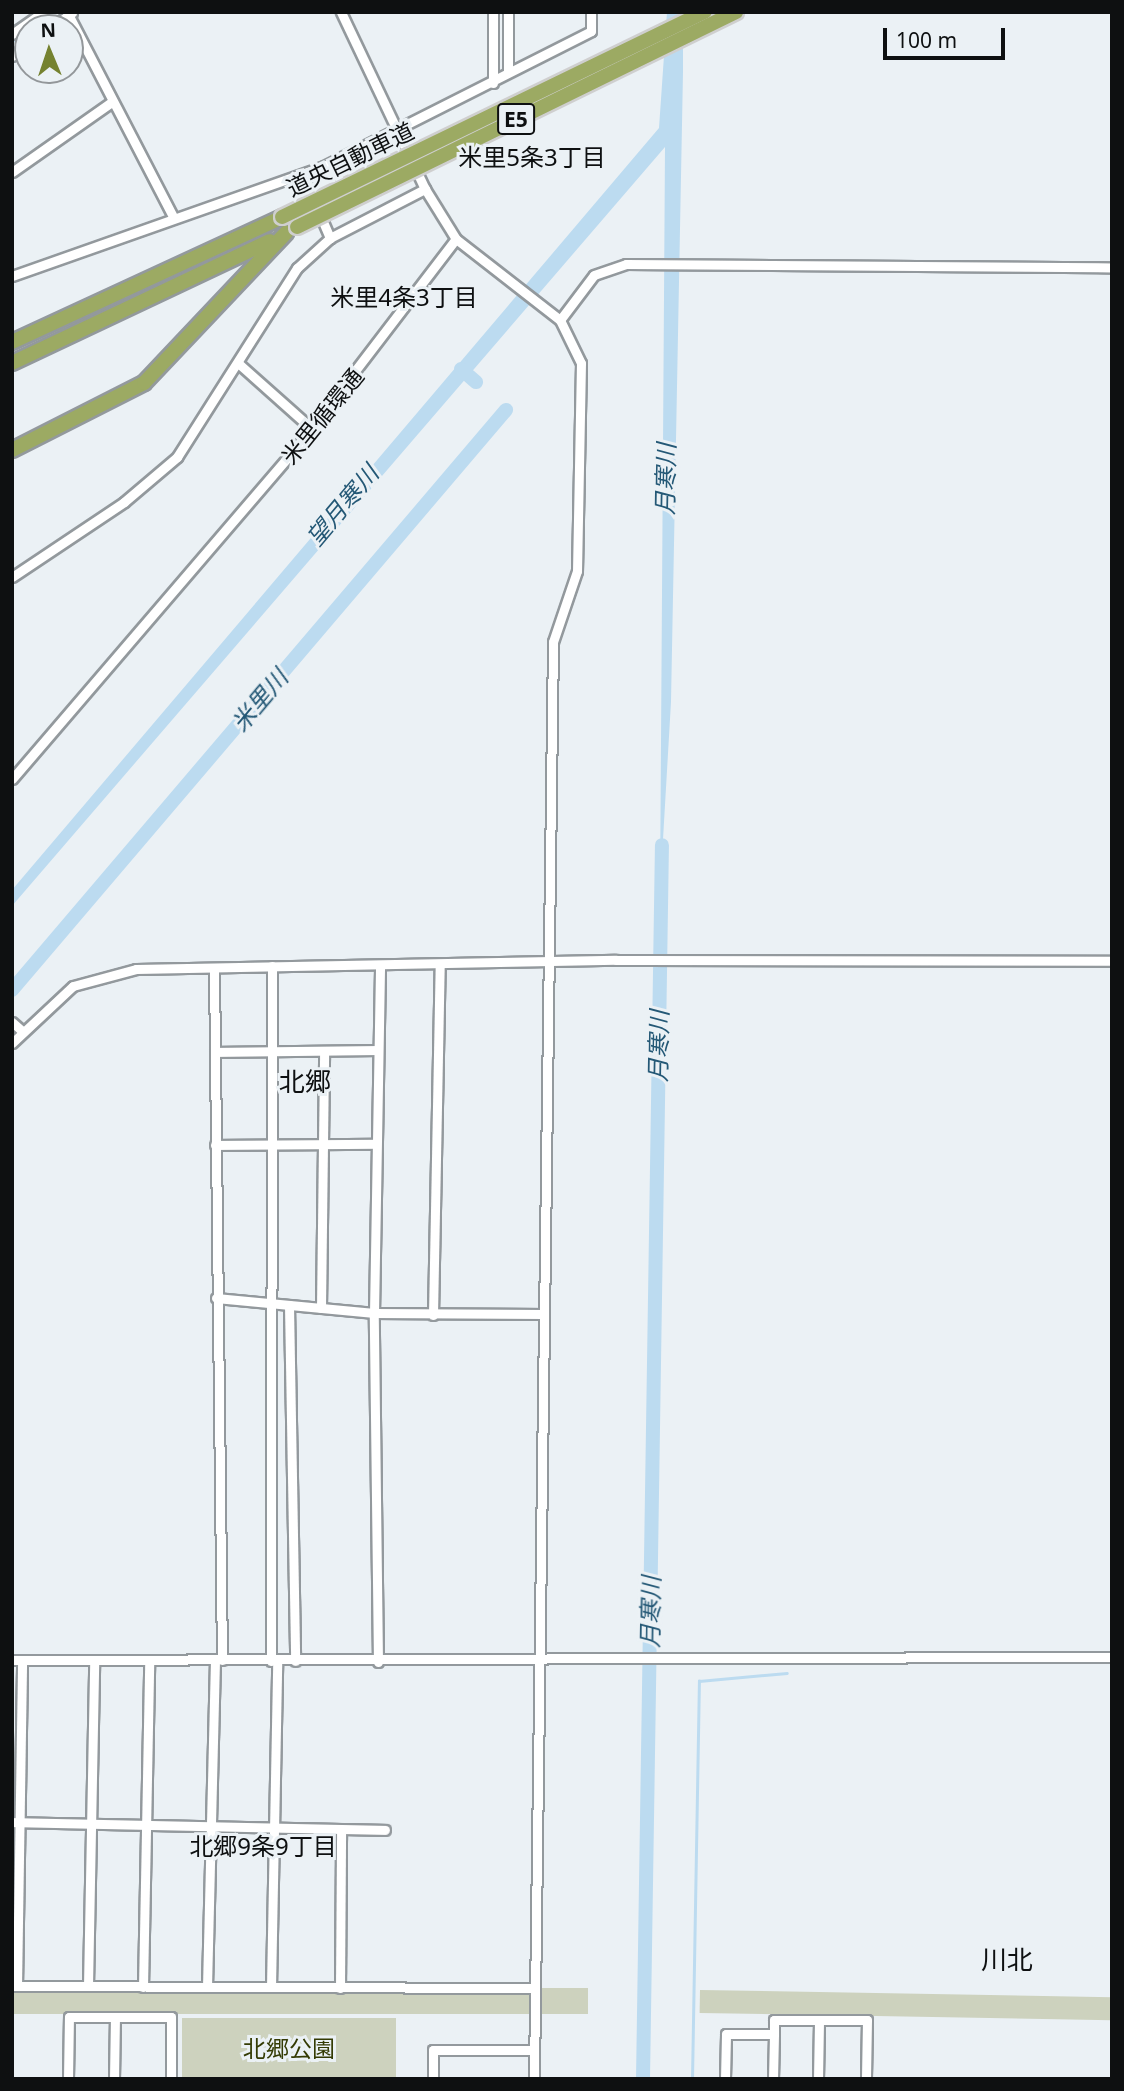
<!DOCTYPE html>
<html>
<head>
<meta charset="utf-8">
<style>
	body { margin:0 }
	#map { position:relative; width:1124px; height:2091px; overflow:hidden; background:#ebf1f5; font-family:"Noto Sans","Noto Sans JP",sans-serif }
	div>[style] { position:absolute }
	.green>* { inset:0; background:#cdd2be; transform-origin:0 0 }
	.water>* { inset:0; background:#bcdbf0 }
	.stream>* { height:2.5px; margin:-1.25px; padding:0 1.25px; transform-origin:1.25px; border-radius:1.25px; background:#bcdbf0 }
	.river>* { height:14px; margin:-7px; padding:0 7px; transform-origin:7px; border-radius:7px; background:#bcdbf0 }
	.roads { filter:drop-shadow(2px 0 #93999d) drop-shadow(-2px 0 #93999d) drop-shadow(0 2px #93999d) drop-shadow(0 -2px #93999d) }
	.minor>* { height:9px; margin:-4.5px; padding:0 4.5px; transform-origin:4.5px; border-radius:4.5px; background:#fff }
	.highway>* { height:14px; margin:-7px; padding:0 7px; transform-origin:7px; border-radius:7px; background:#9caa63 }
	.bridges { filter:drop-shadow(2px 0 #cfcfcf) drop-shadow(-2px 0 #cfcfcf) drop-shadow(0 2px #cfcfcf) drop-shadow(0 -2px #cfcfcf) }
	.highway-bridge>* { height:14px; margin:-7px; padding:0 7px; transform-origin:7px; border-radius:7px; background:#9caa63 }
	span { translate:-50% -50%; white-space:nowrap; text-align:center; line-height:1.15; -webkit-text-stroke:6px #ebf1f5; paint-order:stroke }
	.shield-label span { padding:2px 5px; background:#ebf1f5; border:2px solid; border-radius:5px; -webkit-text-stroke-width:0 }
	.shield-label { font-size:21px; color:#0e1011; font-weight:700 }
	.street-label { font-size:23px; color:#0e1011 }
	.park-label { font-size:23px; color:#343b04 }
	.neighbourhood-label { font-size:24px; color:#0e1011 }
	.water-label { font-size:24px; color:#245876; font-style:italic }
	.quarter-label { font-size:26px; color:#0e1011 }
	.frame { position:absolute; inset:0; border:14px solid #0e1011; pointer-events:none }
	.north { position:absolute; left:14px; top:14px; width:70px; height:70px; box-sizing:border-box; background:#ebf1f5; border:2px solid #93979a; border-radius:50%; rotate:358deg; font-size:19px; font-weight:700; line-height:28px; text-align:center; color:#0e1011 }
	.north::after { content:''; display:block; margin:auto; width:24px; height:32px; background:#758230; clip-path:polygon(50% 0,100% 100%,50% 72%,0 100%) }
	.scale { position:absolute; left:883px; top:28px; width:122px; height:32px; box-sizing:border-box; border:4px solid #0e1011; border-top:0; padding-left:9px; font-size:21px; line-height:24px; white-space:nowrap; color:#0e1011; -webkit-text-stroke:5px #ebf1f5; paint-order:stroke }
</style>
</head>
<body>
<div id="map">
	<div class="green">
		<div style="left:12px;top:1988px;width:576px;height:26px"></div>
		<div style="left:700px;top:1990px;width:412px;height:23px;rotate:1deg"></div>
		<div style="left:182px;top:2018px;width:214px;height:61px"></div>
	</div>
	<div class="water">
		<div style="clip-path:polygon(667px 12px,683px 12px,683px 72px,671px 702px,660px 891px,665px 147px,12px 906px,12px 890px,659px 128px)"></div>
	</div>
	<div class="stream">
		<div style="left:31px;top:28px;width:19px;rotate:-36deg"></div>
		<div style="left:12px;top:41px;width:19px;rotate:-35deg"></div>
		<div style="left:692px;top:2079px;width:398px;rotate:-89deg"></div>
		<div style="left:699px;top:1681px;width:88px;rotate:-5.2deg"></div>
	</div>
	<div class="river">
		<div style="left:461px;top:369px;width:20px;rotate:41deg"></div>
		<div style="left:12px;top:990px;width:762px;rotate:-49.58deg"></div>
		<div style="left:643px;top:2079px;width:1234px;rotate:-89.12deg"></div>
	</div>
	<div class="roads">
		<div class="minor">
			<div style="left:67px;top:12px;width:232px;rotate:62.6deg"></div>
			<div style="left:51px;top:28px;width:26px;rotate:-36deg"></div>
			<div style="left:12px;top:34px;width:38px;rotate:-35deg"></div>
			<div style="left:12px;top:56px;width:19px;rotate:-35deg"></div>
			<div style="left:508px;top:72px;width:60px;rotate:-90deg"></div>
			<div style="left:493px;top:83px;width:71px;rotate:-90deg"></div>
			<div style="left:12px;top:172px;width:123px;rotate:-35.1deg"></div>
			<div style="left:303px;top:175px;width:69px;rotate:66.8deg"></div>
			<div style="left:456px;top:239px;width:132px;rotate:37.9deg"></div>
			<div style="left:560px;top:320px;width:48px;rotate:64deg"></div>
			<div style="left:581px;top:363px;width:208px;rotate:91.1deg"></div>
			<div style="left:577px;top:571px;width:75px;rotate:108.7deg"></div>
			<div style="left:553px;top:642px;width:1437px;rotate:90.76deg"></div>
			<div style="left:12px;top:276px;width:331px;rotate:-19.4deg"></div>
			<div style="left:324px;top:166px;width:299px;rotate:-26.8deg"></div>
			<div style="left:591px;top:31px;width:19px;rotate:-90deg"></div>
			<div style="left:560px;top:320px;width:56px;rotate:-52.9deg"></div>
			<div style="left:594px;top:275px;width:34px;rotate:-19deg"></div>
			<div style="left:626px;top:264px;width:486px;rotate:0.4deg"></div>
			<div style="left:238px;top:363px;width:99px;rotate:41.7deg"></div>
			<div style="left:12px;top:577px;width:135px;rotate:-33.8deg"></div>
			<div style="left:124px;top:502px;width:70px;rotate:-40.3deg"></div>
			<div style="left:177px;top:457px;width:224px;rotate:-57.6deg"></div>
			<div style="left:297px;top:268px;width:45px;rotate:-42.3deg"></div>
			<div style="left:330px;top:238px;width:107px;rotate:-27.3deg"></div>
			<div style="left:12px;top:779px;width:436px;rotate:-49.4deg"></div>
			<div style="left:296px;top:448px;width:263px;rotate:-52.6deg"></div>
			<div style="left:456px;top:239px;width:59px;rotate:-121.8deg"></div>
			<div style="left:425px;top:189px;width:196px;rotate:-115.4deg"></div>
			<div style="left:214px;top:968px;width:692px;rotate:89.34deg"></div>
			<div style="left:12px;top:1022px;width:13px;rotate:42deg"></div>
			<div style="left:12px;top:1043px;width:83px;rotate:-43.1deg"></div>
			<div style="left:73px;top:986px;width:65px;rotate:-15.1deg"></div>
			<div style="left:136px;top:969px;width:480px;rotate:-1.1deg"></div>
			<div style="left:616px;top:960px;width:496px;rotate:0.1deg"></div>
			<div style="left:215px;top:1052px;width:160px;rotate:-0.7deg"></div>
			<div style="left:215px;top:1145px;width:160px;rotate:-0.4deg"></div>
			<div style="left:216px;top:1298px;width:159px;rotate:5.4deg"></div>
			<div style="left:374px;top:1313px;width:170px;rotate:0.3deg"></div>
			<div style="left:289px;top:1305px;width:356px;rotate:89deg"></div>
			<div style="left:321px;top:1308px;width:256px;rotate:-89.3deg"></div>
			<div style="left:433px;top:1315px;width:351px;rotate:-88.9deg"></div>
			<div style="left:12px;top:1660px;width:1100px;rotate:-0.16deg"></div>
			<div style="left:271px;top:1661px;width:695px;rotate:-89.92deg"></div>
			<div style="left:378px;top:1662px;width:349px;rotate:-90.7deg"></div>
			<div style="left:374px;top:1313px;width:348px;rotate:-89deg"></div>
			<div style="left:12px;top:1822px;width:373px;rotate:1.2deg"></div>
			<div style="left:12px;top:1986px;width:523px;rotate:0.22deg"></div>
			<div style="left:17px;top:1986px;width:326px;rotate:-89.1deg"></div>
			<div style="left:88px;top:1986px;width:326px;rotate:-88.9deg"></div>
			<div style="left:143px;top:1987px;width:327px;rotate:-88.9deg"></div>
			<div style="left:207px;top:1987px;width:327px;rotate:-88.6deg"></div>
			<div style="left:271px;top:1987px;width:326px;rotate:-88.9deg"></div>
			<div style="left:340px;top:1988px;width:158px;rotate:-89.6deg"></div>
			<div style="left:68px;top:2079px;width:62px;rotate:-89.1deg"></div>
			<div style="left:69px;top:2017px;width:102px"></div>
			<div style="left:171px;top:2017px;width:62px;rotate:90deg"></div>
			<div style="left:114px;top:2079px;width:62px;rotate:-89.1deg"></div>
			<div style="left:433px;top:2079px;width:29px;rotate:-90deg"></div>
			<div style="left:433px;top:2050px;width:101px"></div>
			<div style="left:725px;top:2079px;width:45px;rotate:-88.7deg"></div>
			<div style="left:726px;top:2034px;width:48px"></div>
			<div style="left:774px;top:2034px;width:14px;rotate:-90deg"></div>
			<div style="left:774px;top:2020px;width:93px"></div>
			<div style="left:867px;top:2020px;width:59px;rotate:91deg"></div>
			<div style="left:773px;top:2079px;width:45px;rotate:-88.7deg"></div>
			<div style="left:818px;top:2079px;width:59px;rotate:-89deg"></div>
		</div>
		<div class="highway">
			<div style="left:12px;top:342px;width:298px;rotate:-24.8deg"></div>
			<div style="left:12px;top:363px;width:285px;rotate:-25.3deg"></div>
			<div style="left:12px;top:450px;width:148px;rotate:-26.9deg"></div>
			<div style="left:144px;top:383px;width:207px;rotate:-46.6deg"></div>
		</div>
	</div>
	<div class="bridges">
		<div class="highway-bridge">
			<div style="left:282px;top:217px;width:470px;rotate:-25.9deg"></div>
			<div style="left:297px;top:227px;width:489px;rotate:-26.1deg"></div>
		</div>
	</div>
	<div class="shield-label">
		<span style="left:516px;top:119px">E5</span>
	</div>
	<div class="street-label">
		<span style="left:350px;top:159px;rotate:-26deg">道央自動車道</span>
		<span style="left:322px;top:416px;rotate:-51deg">米里循環通</span>
	</div>
	<div class="park-label">
		<span style="left:289px;top:2048px">北郷公園</span>
	</div>
	<div class="neighbourhood-label">
		<span style="left:532px;top:157px">米里5条3丁目</span>
		<span style="left:404px;top:297px">米里4条3丁目</span>
		<span style="left:263px;top:1846px">北郷9条9丁目</span>
	</div>
	<div class="water-label">
		<span style="left:665px;top:479px;rotate:-89deg">月寒川</span>
		<span style="left:342px;top:505px;rotate:-50deg">望月寒川</span>
		<span style="left:259px;top:700px;rotate:-50deg">米里川</span>
		<span style="left:658px;top:1046px;rotate:-89deg">月寒川</span>
		<span style="left:650px;top:1612px;rotate:-89deg">月寒川</span>
	</div>
	<div class="quarter-label">
		<span style="left:305px;top:1082px">北郷</span>
		<span style="left:1007px;top:1960px">川北</span>
	</div>
	<div class="frame"></div>
	<div class="north">N</div>
	<div class="scale">100 m</div>
</div>
</body>
</html>
